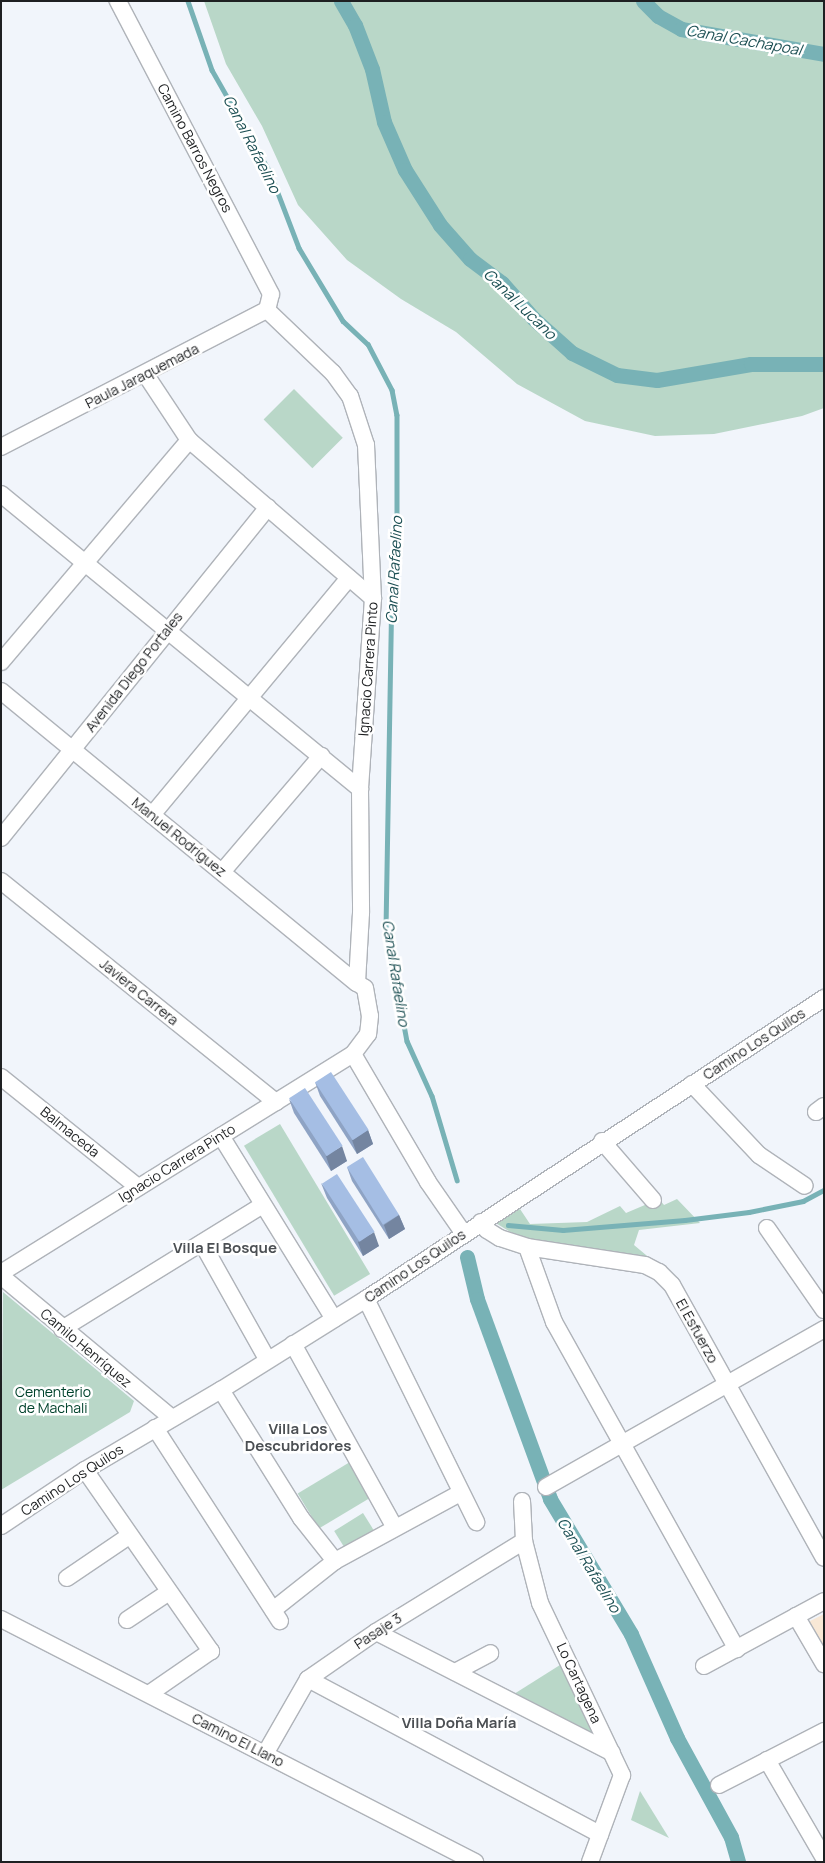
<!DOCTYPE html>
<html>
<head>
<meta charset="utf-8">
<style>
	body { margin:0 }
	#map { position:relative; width:825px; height:1863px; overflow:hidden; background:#f1f5fb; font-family:Manrope,sans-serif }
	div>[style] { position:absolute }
	.education>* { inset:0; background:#f8e8d6 }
	.green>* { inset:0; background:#b9d7c8; transform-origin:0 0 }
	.stream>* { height:4.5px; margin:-2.25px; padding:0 2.25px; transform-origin:2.25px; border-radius:2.25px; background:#78b2b6 }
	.canal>* { height:15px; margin:-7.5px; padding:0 7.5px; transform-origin:7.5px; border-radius:7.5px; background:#78b2b6 }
	.roads { filter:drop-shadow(1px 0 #afb3b9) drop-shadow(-1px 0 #afb3b9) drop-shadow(0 1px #afb3b9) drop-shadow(0 -1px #afb3b9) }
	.minor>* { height:16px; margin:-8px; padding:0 8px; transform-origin:8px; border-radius:8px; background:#fff }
	.wall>* { inset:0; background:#8ea3c4 }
	.shaded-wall>* { inset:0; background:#7485a0 }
	.building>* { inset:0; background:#a5bee4; transform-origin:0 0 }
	span { translate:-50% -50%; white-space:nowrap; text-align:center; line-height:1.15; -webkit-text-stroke:5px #fff; paint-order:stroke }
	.street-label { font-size:14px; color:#1e2022 }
	.park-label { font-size:14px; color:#00422c }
	.water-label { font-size:15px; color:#1c4f53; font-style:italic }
	.neighbourhood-label { font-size:15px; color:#4b4f53; font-weight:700 }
	.frame { position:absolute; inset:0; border:2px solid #1e2022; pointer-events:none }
</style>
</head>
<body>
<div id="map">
	<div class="education">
		<div style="clip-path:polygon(824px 1614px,824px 1651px,808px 1622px)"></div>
	</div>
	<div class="green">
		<div style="clip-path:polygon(204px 1px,824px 1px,824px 408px,802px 416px,714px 434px,655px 436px,585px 421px,517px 384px,456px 332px,401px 299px,347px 260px,298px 205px,262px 126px,226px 64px)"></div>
		<div style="left:294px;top:389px;width:69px;height:43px;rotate:45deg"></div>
		<div style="left:280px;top:1124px;width:175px;height:42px;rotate:59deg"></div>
		<div style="clip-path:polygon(659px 1199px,664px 1205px,677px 1199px,700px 1223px,639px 1230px,634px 1245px,652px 1260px,520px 1238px,494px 1222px,520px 1209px,530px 1224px,587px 1222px,620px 1206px,626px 1213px)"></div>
		<div style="clip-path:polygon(3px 1292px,134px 1401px,130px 1412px,1px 1490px)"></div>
		<div style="left:350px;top:1462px;width:41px;height:61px;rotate:59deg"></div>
		<div style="left:363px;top:1513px;width:22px;height:34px;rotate:58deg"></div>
		<div style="clip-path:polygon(560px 1665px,597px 1738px,514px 1694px)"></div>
		<div style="clip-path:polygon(640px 1791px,669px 1838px,631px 1820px)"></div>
	</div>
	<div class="stream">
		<div style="left:188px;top:1px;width:73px;rotate:70.8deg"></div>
		<div style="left:212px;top:70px;width:117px;rotate:60.4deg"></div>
		<div style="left:270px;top:172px;width:81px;rotate:69.1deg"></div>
		<div style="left:299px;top:248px;width:85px;rotate:58.9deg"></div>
		<div style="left:343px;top:321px;width:34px;rotate:43deg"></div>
		<div style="left:368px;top:344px;width:52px;rotate:62.4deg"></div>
		<div style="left:392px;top:390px;width:25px;rotate:79deg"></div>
		<div style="left:397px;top:415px;width:122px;rotate:90deg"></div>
		<div style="left:397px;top:537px;width:48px;rotate:95.9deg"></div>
		<div style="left:392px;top:585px;width:344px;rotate:91deg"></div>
		<div style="left:386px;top:929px;width:114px;rotate:79.4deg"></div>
		<div style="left:407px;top:1041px;width:60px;rotate:65.6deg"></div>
		<div style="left:432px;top:1096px;width:88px;rotate:73.4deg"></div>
		<div style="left:508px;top:1225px;width:55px;rotate:5.2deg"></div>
		<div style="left:563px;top:1230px;width:122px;rotate:-4.7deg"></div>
		<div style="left:685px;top:1220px;width:64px;rotate:-7.1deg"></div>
		<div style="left:749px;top:1212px;width:55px;rotate:-11.5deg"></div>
		<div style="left:803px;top:1201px;width:24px;rotate:-28deg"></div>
	</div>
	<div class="canal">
		<div style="left:341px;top:1px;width:28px;rotate:60deg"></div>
		<div style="left:355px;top:25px;width:47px;rotate:68.9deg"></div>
		<div style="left:372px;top:69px;width:54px;rotate:77.2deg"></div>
		<div style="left:384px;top:122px;width:52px;rotate:66.4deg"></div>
		<div style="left:405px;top:170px;width:65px;rotate:57.5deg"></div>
		<div style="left:440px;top:225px;width:45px;rotate:48.6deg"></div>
		<div style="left:470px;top:259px;width:40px;rotate:37deg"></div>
		<div style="left:502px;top:283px;width:48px;rotate:48.4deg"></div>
		<div style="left:534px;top:319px;width:51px;rotate:41.8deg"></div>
		<div style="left:572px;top:353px;width:50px;rotate:26.1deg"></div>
		<div style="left:617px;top:375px;width:40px;rotate:7.1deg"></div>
		<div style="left:657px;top:380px;width:95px;rotate:-9.7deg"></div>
		<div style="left:751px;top:364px;width:73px"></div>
		<div style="left:643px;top:1px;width:21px;rotate:45deg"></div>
		<div style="left:658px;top:16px;width:26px;rotate:29deg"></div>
		<div style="left:681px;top:29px;width:145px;rotate:9.9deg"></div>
		<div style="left:467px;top:1257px;width:43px;rotate:76.6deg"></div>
		<div style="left:477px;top:1299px;width:213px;rotate:69.9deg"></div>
		<div style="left:550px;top:1499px;width:157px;rotate:59deg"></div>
		<div style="left:631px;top:1634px;width:114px;rotate:66.1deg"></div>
		<div style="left:677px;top:1738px;width:113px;rotate:61.4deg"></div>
		<div style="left:731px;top:1837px;width:26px;rotate:74deg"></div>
	</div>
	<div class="roads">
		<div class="minor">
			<div style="left:267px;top:310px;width:91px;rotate:43.7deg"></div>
			<div style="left:333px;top:373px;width:29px;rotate:54deg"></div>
			<div style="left:350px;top:396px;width:52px;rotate:71.9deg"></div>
			<div style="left:366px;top:445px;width:153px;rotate:87.4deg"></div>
			<div style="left:373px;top:598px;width:191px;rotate:93.9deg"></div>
			<div style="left:360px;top:789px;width:124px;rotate:89.5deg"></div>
			<div style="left:361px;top:913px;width:70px;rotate:93.3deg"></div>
			<div style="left:357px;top:983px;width:9px;rotate:32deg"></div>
			<div style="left:365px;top:988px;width:28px;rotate:80deg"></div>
			<div style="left:370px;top:1016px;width:18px;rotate:96deg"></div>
			<div style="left:368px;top:1034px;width:25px;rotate:127deg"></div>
			<div style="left:353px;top:1054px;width:148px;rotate:59.6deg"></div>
			<div style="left:428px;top:1182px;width:63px;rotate:55.3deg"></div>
			<div style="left:146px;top:375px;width:78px;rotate:56.5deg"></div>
			<div style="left:189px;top:440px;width:243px;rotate:40.7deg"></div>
			<div style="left:1px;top:447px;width:299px;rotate:-27.3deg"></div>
			<div style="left:267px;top:310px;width:16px;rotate:-76deg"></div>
			<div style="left:271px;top:294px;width:331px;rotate:-117.6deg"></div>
			<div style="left:1px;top:494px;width:465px;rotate:39.4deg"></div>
			<div style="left:1px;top:662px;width:291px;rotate:-49.7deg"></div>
			<div style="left:1px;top:691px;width:460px;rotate:39.4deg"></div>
			<div style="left:152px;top:815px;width:308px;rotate:-50.3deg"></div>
			<div style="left:1px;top:838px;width:425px;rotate:-51.1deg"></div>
			<div style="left:222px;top:872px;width:153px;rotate:-49.5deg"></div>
			<div style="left:1px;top:881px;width:353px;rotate:38.8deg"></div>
			<div style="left:1px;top:1077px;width:176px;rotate:38.8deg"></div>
			<div style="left:692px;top:1084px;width:98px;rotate:46.7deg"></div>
			<div style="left:759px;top:1155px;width:55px;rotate:34deg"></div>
			<div style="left:816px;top:1112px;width:10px;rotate:-37deg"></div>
			<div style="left:221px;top:1136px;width:215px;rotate:58.3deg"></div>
			<div style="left:602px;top:1141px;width:78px;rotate:49.2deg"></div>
			<div style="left:481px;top:1222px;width:10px;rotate:53deg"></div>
			<div style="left:487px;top:1230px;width:15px;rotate:32deg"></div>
			<div style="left:500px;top:1238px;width:28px;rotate:18deg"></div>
			<div style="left:527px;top:1247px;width:119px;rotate:8.7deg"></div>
			<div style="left:645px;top:1265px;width:16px;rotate:27deg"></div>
			<div style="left:659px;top:1272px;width:18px;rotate:45deg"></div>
			<div style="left:672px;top:1285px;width:312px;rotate:60.9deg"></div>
			<div style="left:767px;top:1228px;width:100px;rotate:55.2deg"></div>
			<div style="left:202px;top:1243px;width:133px;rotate:60.7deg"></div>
			<div style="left:527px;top:1247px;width:80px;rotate:70.2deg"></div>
			<div style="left:554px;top:1322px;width:375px;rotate:60.8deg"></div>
			<div style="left:1px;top:1273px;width:415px;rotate:-31.9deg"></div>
			<div style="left:1px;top:1276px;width:222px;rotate:39.7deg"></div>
			<div style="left:366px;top:1299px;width:249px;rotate:63.7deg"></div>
			<div style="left:62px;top:1329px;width:236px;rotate:-31.7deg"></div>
			<div style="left:293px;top:1344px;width:210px;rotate:61deg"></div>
			<div style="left:221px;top:1390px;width:151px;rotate:58deg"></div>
			<div style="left:301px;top:1518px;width:55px;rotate:51.7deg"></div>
			<div style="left:155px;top:1428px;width:230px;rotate:57.1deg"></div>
			<div style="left:85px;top:1470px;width:221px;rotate:55.2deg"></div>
			<div style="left:211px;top:1651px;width:75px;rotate:145.3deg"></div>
			<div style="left:546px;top:1487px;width:320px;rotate:-29.6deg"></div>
			<div style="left:522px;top:1501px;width:40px;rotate:87.1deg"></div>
			<div style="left:524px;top:1541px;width:64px;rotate:75.5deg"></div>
			<div style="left:540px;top:1603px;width:191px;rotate:64.5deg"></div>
			<div style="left:622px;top:1775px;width:93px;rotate:110.2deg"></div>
			<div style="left:1px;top:1526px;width:101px;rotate:-33.7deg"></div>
			<div style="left:85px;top:1470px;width:158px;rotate:-30.5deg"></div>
			<div style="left:221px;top:1390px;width:171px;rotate:-32.1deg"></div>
			<div style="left:366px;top:1299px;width:548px;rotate:-33.31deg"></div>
			<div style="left:67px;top:1578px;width:75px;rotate:-34.1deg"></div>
			<div style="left:273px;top:1610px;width:79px;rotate:-38.3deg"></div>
			<div style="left:335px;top:1561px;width:142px;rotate:-28.5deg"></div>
			<div style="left:796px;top:1616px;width:56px;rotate:59.7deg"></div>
			<div style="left:1px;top:1619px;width:533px;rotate:27.14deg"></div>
			<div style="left:127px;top:1620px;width:50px;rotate:-33.7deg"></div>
			<div style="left:376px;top:1632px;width:265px;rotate:27.1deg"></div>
			<div style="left:704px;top:1666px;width:136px;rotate:-28.4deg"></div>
			<div style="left:455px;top:1672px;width:40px;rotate:-28deg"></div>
			<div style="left:308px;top:1679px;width:331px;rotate:28deg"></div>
			<div style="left:265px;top:1754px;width:86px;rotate:-60.2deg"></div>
			<div style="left:308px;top:1679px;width:83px;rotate:-34.7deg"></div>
			<div style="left:376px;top:1632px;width:174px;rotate:-31.6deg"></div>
			<div style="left:767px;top:1760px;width:113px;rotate:59.8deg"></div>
			<div style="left:719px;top:1785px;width:118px;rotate:-27.2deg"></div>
		</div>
	</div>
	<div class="wall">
		<div style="clip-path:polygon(315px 1082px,368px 1130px,373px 1144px,357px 1154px,320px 1096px)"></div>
		<div style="clip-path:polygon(289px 1099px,347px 1161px,331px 1171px,294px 1113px)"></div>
		<div style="clip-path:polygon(347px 1167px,399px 1215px,405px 1229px,389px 1239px,352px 1181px)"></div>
		<div style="clip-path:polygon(321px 1183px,379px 1246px,363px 1256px,327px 1198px)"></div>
	</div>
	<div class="shaded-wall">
		<div style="clip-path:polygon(368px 1130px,373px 1144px,357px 1154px,352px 1140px)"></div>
		<div style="clip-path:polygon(342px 1146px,347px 1161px,331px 1171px,326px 1156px)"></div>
		<div style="clip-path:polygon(399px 1215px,405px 1229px,389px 1239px,384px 1225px)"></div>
		<div style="clip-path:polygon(374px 1232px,379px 1246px,363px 1256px,358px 1242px)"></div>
	</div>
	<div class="building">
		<div style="left:331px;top:1072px;width:69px;height:19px;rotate:57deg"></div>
		<div style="left:305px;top:1088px;width:69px;height:19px;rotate:57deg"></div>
		<div style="left:363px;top:1157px;width:68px;height:19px;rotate:58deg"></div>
		<div style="left:337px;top:1174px;width:69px;height:18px;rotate:57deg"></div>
	</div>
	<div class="street-label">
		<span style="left:195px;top:148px;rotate:62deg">Camino Barros Negros</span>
		<span style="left:142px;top:376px;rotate:-27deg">Paula Jaraquemada</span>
		<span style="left:368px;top:669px;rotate:-86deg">Ignacio Carrera Pinto</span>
		<span style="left:134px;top:672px;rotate:-52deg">Avenida Diego Portales</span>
		<span style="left:179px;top:837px;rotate:39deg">Manuel Rodríguez</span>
		<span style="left:139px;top:992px;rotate:39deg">Javiera Carrera</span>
		<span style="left:754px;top:1044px;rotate:-33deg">Camino Los Quilos</span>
		<span style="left:70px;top:1132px;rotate:39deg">Balmaceda</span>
		<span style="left:177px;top:1163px;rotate:-32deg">Ignacio Carrera Pinto</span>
		<span style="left:415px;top:1266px;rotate:-34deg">Camino Los Quilos</span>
		<span style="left:697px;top:1331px;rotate:61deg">El Esfuerzo</span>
		<span style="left:86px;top:1348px;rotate:40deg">Camilo Henríquez</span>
		<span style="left:72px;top:1480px;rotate:-33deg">Camino Los Quilos</span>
		<span style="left:378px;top:1631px;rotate:-33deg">Pasaje 3</span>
		<span style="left:579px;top:1683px;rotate:65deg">Lo Cartagena</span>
		<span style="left:238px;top:1740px;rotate:27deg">Camino El Llano</span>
	</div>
	<div class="park-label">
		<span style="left:53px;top:1400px">Cementerio<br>de Machali</span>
	</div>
	<div class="water-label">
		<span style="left:744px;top:40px;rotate:10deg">Canal Cachapoal</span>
		<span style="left:252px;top:144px;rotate:63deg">Canal Rafaelino</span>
		<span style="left:520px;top:304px;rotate:44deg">Canal Lucano</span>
		<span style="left:394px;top:570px;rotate:-87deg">Canal Rafaelino</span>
		<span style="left:396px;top:973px;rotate:81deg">Canal Rafaelino</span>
		<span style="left:589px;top:1565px;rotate:59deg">Canal Rafaelino</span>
	</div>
	<div class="neighbourhood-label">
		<span style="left:225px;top:1248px">Villa El Bosque</span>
		<span style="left:298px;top:1437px">Villa Los<br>Descubridores</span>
		<span style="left:459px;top:1723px">Villa Doña María</span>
	</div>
	<div class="frame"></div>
</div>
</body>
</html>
